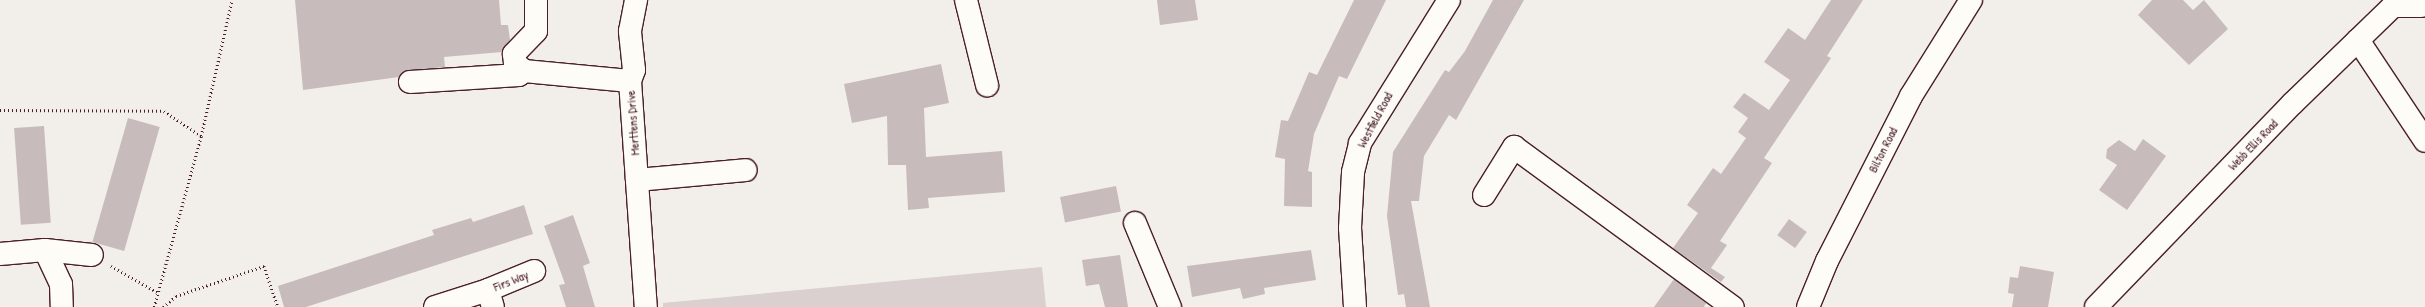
<!DOCTYPE html>
<html>
<head>
<meta charset="utf-8">
<style>
	body { margin:0 }
	#map { position:relative; width:2425px; height:307px; overflow:hidden; background:#f2efeb; font-family:"Patrick Hand",sans-serif }
	div>[style] { position:absolute }
	.green>* { inset:0; background:#d9d0cf }
	.building>* { inset:0; background:#c8bbbb; transform-origin:0 0 }
	.path>* { height:2.5px; margin-top:-1.25px; transform-origin:0; background:repeating-linear-gradient(90deg,#4a1f2b 0 1px,transparent 0 4px) }
	.roads { filter:drop-shadow(1px 0 #4a1f2b) drop-shadow(-1px 0 #4a1f2b) drop-shadow(0 1px #4a1f2b) drop-shadow(0 -1px #4a1f2b) }
	.minor>* { height:22px; margin:-11px; padding:0 11px; transform-origin:11px; border-radius:11px; background:#fdfcf7 }
	.major>* { height:22px; margin:-11px; padding:0 11px; transform-origin:11px; border-radius:11px; background:#fdfcf7 }
	span { translate:-50% -50%; white-space:nowrap; text-align:center; line-height:1.15; -webkit-text-stroke:4px #fdfcf7; paint-order:stroke }
	.street-label { font-size:12px; color:#4a1f2b }
</style>
</head>
<body>
<div id="map">
	<div class="green">
		<div style="clip-path:polygon(1042px 267px,1046px 307px,663px 307px,663px 303px)"></div>
	</div>
	<div class="building">
		<div style="clip-path:polygon(295px 0,499px 0,501px 25px,508px 25px,510px 40px,502px 52px,444px 57px,445px 67px,409px 70px,399px 77px,303px 90px)"></div>
		<div style="clip-path:polygon(1157px 0,1195px 0,1198px 20px,1160px 25px)"></div>
		<div style="clip-path:polygon(1354px 0,1386px 0,1347px 79px,1339px 76px,1314px 134px,1308px 171px,1312px 172px,1312px 207px,1284px 206px,1285px 159px,1275px 157px,1281px 120px,1288px 121px,1309px 72px,1317px 75px)"></div>
		<div style="clip-path:polygon(1493px 0,1524px 0,1456px 120px,1449px 115px,1424px 156px,1419px 201px,1411px 201px,1430px 307px,1406px 307px,1404px 294px,1398px 295px,1387px 216px,1393px 152px,1445px 70px,1449px 72px,1465px 51px)"></div>
		<div style="clip-path:polygon(1831px 0,1863px 0,1827px 56px,1831px 58px,1764px 158px,1772px 163px,1720px 241px,1727px 245px,1711px 268px,1725px 277px,1721px 282px,1673px 248px,1698px 213px,1687px 205px,1713px 168px,1721px 174px,1746px 138px,1738px 132px,1748px 118px,1733px 107px,1744px 93px,1769px 110px,1790px 80px,1764px 62px,1788px 28px,1805px 40px)"></div>
		<div style="clip-path:polygon(2152px 0,2183px 0,2193px 10px,2204px 0,2228px 29px,2189px 65px,2138px 15px)"></div>
		<div style="clip-path:polygon(941px 64px,949px 103px,924px 108px,926px 157px,1002px 151px,1005px 192px,928px 198px,929px 208px,908px 210px,906px 165px,888px 165px,887px 116px,852px 123px,844px 84px)"></div>
		<div style="left:128px;top:118px;width:33px;height:129px;rotate:16deg"></div>
		<div style="left:44px;top:126px;width:97px;height:30px;rotate:86deg"></div>
		<div style="clip-path:polygon(2143px 139px,2166px 156px,2127px 210px,2099px 190px,2117px 165px,2106px 158px,2107px 149px,2119px 140px,2135px 151px)"></div>
		<div style="left:1116px;top:186px;width:26px;height:57px;rotate:79deg"></div>
		<div style="clip-path:polygon(524px 205px,533px 234px,306px 307px,284px 307px,278px 286px,434px 235px,432px 230px,471px 218px,473px 222px)"></div>
		<div style="clip-path:polygon(573px 215px,590px 263px,583px 266px,595px 307px,566px 307px,559px 285px,565px 284px,544px 226px)"></div>
		<div style="left:1789px;top:219px;width:22px;height:20px;rotate:36deg"></div>
		<div style="clip-path:polygon(1311px 250px,1316px 280px,1264px 288px,1265px 294px,1243px 299px,1240px 288px,1192px 297px,1187px 266px)"></div>
		<div style="clip-path:polygon(1120px 255px,1128px 307px,1105px 307px,1099px 284px,1086px 286px,1082px 260px)"></div>
		<div style="clip-path:polygon(2020px 266px,2054px 272px,2048px 307px,2012px 307px,2014px 294px,2008px 293px,2010px 277px,2018px 278px)"></div>
		<div style="clip-path:polygon(1674px 279px,1706px 303px,1704px 307px,1654px 307px)"></div>
	</div>
	<div class="path">
		<div style="left:0;top:110px;width:164px;rotate:0.3deg"></div>
		<div style="left:164px;top:111px;width:45px;rotate:34deg"></div>
		<div style="left:111px;top:266px;width:53px;rotate:29.5deg"></div>
		<div style="left:154px;top:307px;width:177px;rotate:-74.6deg"></div>
		<div style="left:201px;top:136px;width:139px;rotate:-77.2deg"></div>
		<div style="left:163px;top:307px;width:17px;rotate:-40deg"></div>
		<div style="left:176px;top:296px;width:93px;rotate:-18.8deg"></div>
		<div style="left:264px;top:266px;width:43px;rotate:71.1deg"></div>
	</div>
	<div class="roads">
		<div class="minor">
			<div style="left:536px;top:0;width:31px;rotate:90deg"></div>
			<div style="left:536px;top:31px;width:32px;rotate:134deg"></div>
			<div style="left:514px;top:54px;width:9px;rotate:84deg"></div>
			<div style="left:515px;top:63px;width:12px;rotate:42deg"></div>
			<div style="left:524px;top:71px;width:106px;rotate:5.4deg"></div>
			<div style="left:630px;top:81px;width:227px;rotate:86deg"></div>
			<div style="left:966px;top:0;width:88px;rotate:76.1deg"></div>
			<div style="left:2358px;top:40px;width:121px;rotate:56.4deg"></div>
			<div style="left:630px;top:81px;width:12px;rotate:-70deg"></div>
			<div style="left:634px;top:70px;width:39px;rotate:-96deg"></div>
			<div style="left:630px;top:31px;width:32px;rotate:-79deg"></div>
			<div style="left:410px;top:82px;width:109px;rotate:-3.7deg"></div>
			<div style="left:519px;top:75px;width:6px;rotate:-39deg"></div>
			<div style="left:637px;top:180px;width:109px;rotate:-5.2deg"></div>
			<div style="left:1484px;top:195px;width:57px;rotate:-58deg"></div>
			<div style="left:1514px;top:147px;width:271px;rotate:36.2deg"></div>
			<div style="left:1135px;top:223px;width:91px;rotate:67.4deg"></div>
			<div style="left:45px;top:250px;width:38px;rotate:65deg"></div>
			<div style="left:61px;top:284px;width:23px;rotate:88deg"></div>
			<div style="left:0;top:254px;width:45px;rotate:-5.1deg"></div>
			<div style="left:45px;top:250px;width:47px;rotate:6.1deg"></div>
			<div style="left:488px;top:290px;width:50px;rotate:-22.4deg"></div>
			<div style="left:435px;top:307px;width:56px;rotate:-17.8deg"></div>
			<div style="left:488px;top:290px;width:18px;rotate:74deg"></div>
			<div style="left:1355px;top:307px;width:79px;rotate:-93.6deg"></div>
			<div style="left:1350px;top:228px;width:56px;rotate:-86.9deg"></div>
			<div style="left:1353px;top:172px;width:30px;rotate:-76deg"></div>
			<div style="left:1360px;top:143px;width:168px;rotate:-58.1deg"></div>
			<div style="left:2096px;top:307px;width:282px;rotate:-46deg"></div>
			<div style="left:2292px;top:104px;width:141px;rotate:-44.1deg"></div>
			<div style="left:2393px;top:6px;width:28px"></div>
		</div>
		<div class="major">
			<div style="left:1808px;top:307px;width:50px;rotate:-67.6deg"></div>
			<div style="left:1827px;top:261px;width:185px;rotate:-63deg"></div>
			<div style="left:1911px;top:96px;width:113px;rotate:-58deg"></div>
		</div>
	</div>
	<div class="street-label">
		<span style="left:1375px;top:120px;rotate:-62deg">Westfield Road</span>
		<span style="left:633px;top:123px;rotate:-94deg">Merttens Drive</span>
		<span style="left:2253px;top:145px;rotate:-46deg">Webb Ellis Road</span>
		<span style="left:1883px;top:150px;rotate:-63deg">Bilton Road</span>
		<span style="left:511px;top:281px;rotate:-22deg">Firs Way</span>
	</div>
</div>
</body>
</html>
